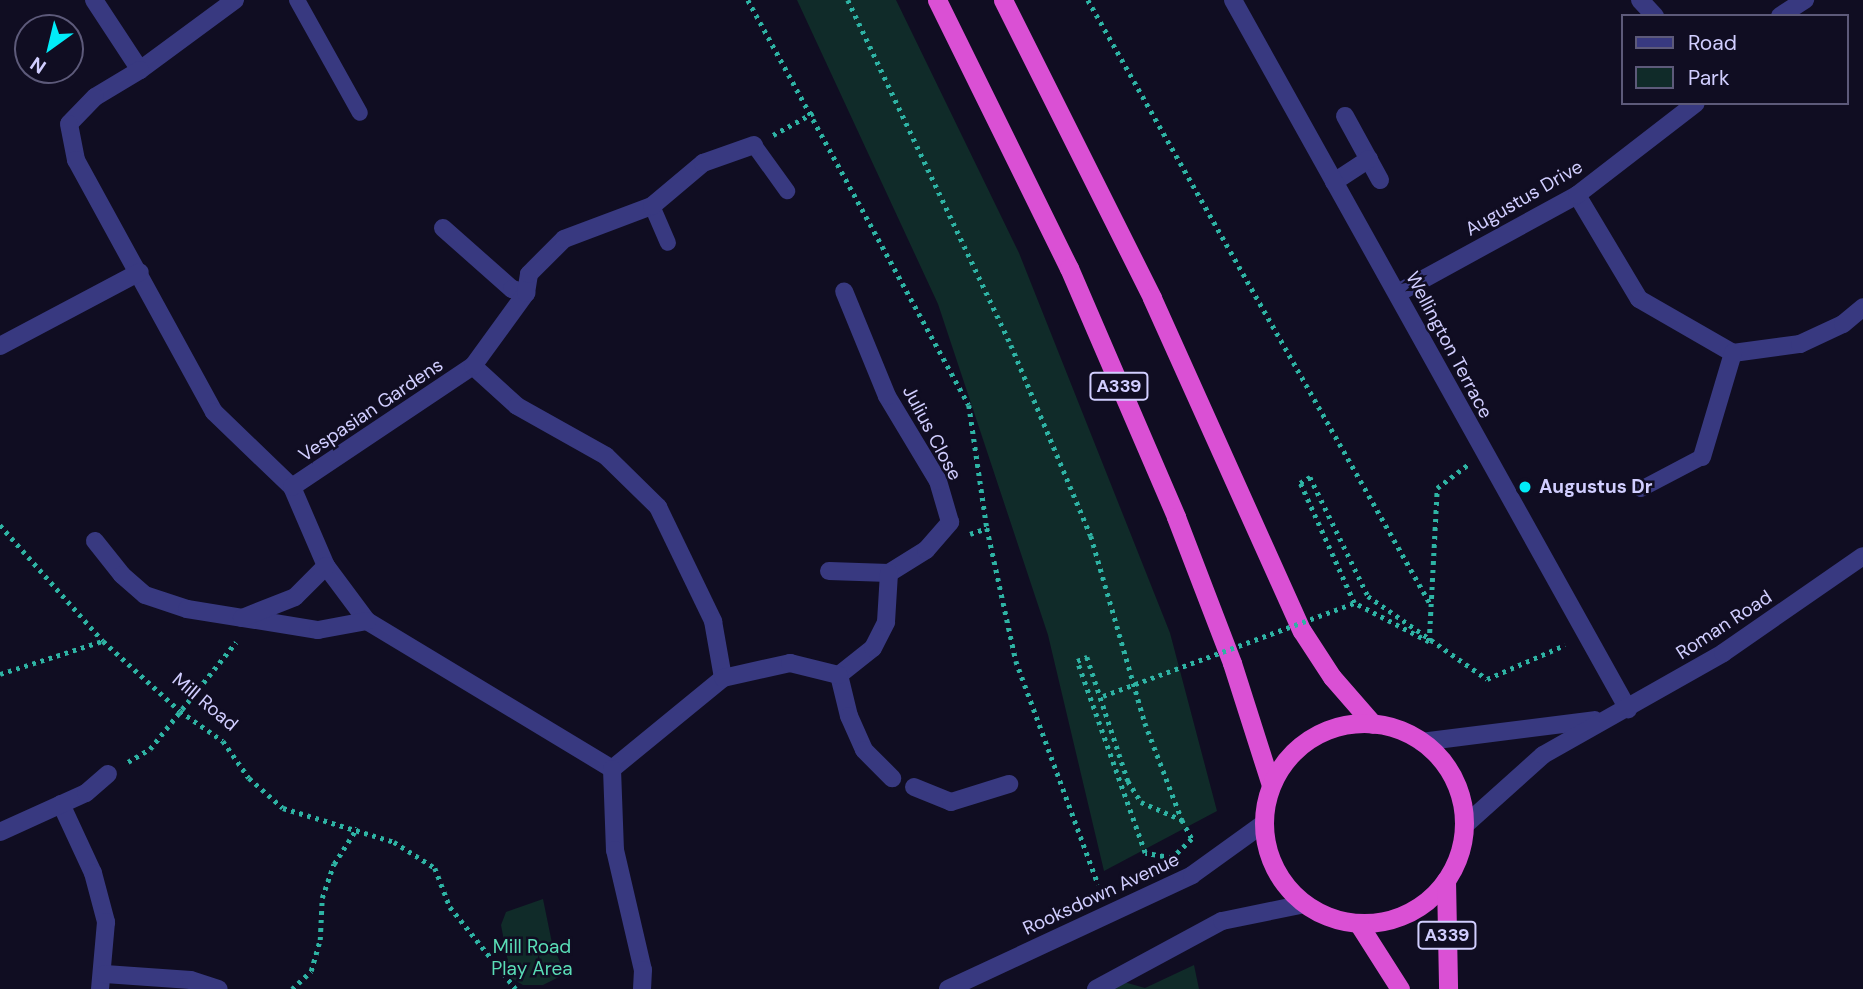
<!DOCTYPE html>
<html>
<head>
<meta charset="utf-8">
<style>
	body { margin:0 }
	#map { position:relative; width:1863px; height:989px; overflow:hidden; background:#100d22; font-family:"DM Sans",sans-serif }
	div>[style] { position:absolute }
	.green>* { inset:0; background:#102b29 }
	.path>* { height:4.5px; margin-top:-2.25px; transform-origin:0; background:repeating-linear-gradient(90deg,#2eb3a4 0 3.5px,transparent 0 8.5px) }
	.service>* { height:16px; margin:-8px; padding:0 8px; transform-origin:8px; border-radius:8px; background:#383980 }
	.minor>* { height:18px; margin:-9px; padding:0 9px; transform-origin:9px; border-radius:9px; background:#383980 }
	.tertiary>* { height:18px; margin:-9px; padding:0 9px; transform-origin:9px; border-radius:9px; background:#383980 }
	.trunk>* { height:19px; margin:-9.5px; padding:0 9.5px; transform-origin:9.5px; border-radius:9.5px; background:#da50d4 }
	.trunk>.ring { margin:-9.5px; padding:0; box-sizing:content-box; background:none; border:19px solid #da50d4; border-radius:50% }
	.path-bridge>* { height:4.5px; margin-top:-2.25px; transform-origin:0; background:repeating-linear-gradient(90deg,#2eb3a4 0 3.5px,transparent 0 8.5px) }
	.dots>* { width:19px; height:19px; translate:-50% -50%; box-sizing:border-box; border:4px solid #100d22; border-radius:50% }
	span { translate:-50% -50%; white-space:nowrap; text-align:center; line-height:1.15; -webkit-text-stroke:5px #100d22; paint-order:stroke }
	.shield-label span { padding:2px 5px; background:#100d22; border:2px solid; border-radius:5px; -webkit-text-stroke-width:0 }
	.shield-label { font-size:18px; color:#d1ceff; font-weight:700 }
	.street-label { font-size:19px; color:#d1ceff }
	.poi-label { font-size:19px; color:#d1ceff; font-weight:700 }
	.left { translate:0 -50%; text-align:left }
	.park-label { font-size:19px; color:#5adeb7 }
	.legend { position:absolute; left:1621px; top:14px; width:228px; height:91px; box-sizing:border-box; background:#100d22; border:2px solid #5d5a7a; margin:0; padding:9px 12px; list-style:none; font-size:21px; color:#d1ceff }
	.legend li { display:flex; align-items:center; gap:14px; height:35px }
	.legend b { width:35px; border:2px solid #5d5a7a }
	.north { position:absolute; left:14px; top:14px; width:70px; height:70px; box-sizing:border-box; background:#100d22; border:2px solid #5d5a7a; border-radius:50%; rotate:214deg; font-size:19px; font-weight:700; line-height:28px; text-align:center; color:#d1ceff }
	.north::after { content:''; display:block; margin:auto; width:24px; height:32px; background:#01ecf8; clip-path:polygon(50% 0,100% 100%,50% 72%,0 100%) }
</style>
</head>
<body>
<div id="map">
	<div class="green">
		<div style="clip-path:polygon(797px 0,896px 0,1019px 253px,1170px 633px,1217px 811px,1104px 871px,1048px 635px,938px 304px)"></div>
		<div style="clip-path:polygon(543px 899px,552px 943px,565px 974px,543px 985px,523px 985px,511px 978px,501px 925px,506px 912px)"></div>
		<div style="clip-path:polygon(1194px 965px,1199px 989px,1112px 989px,1124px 982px,1145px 988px)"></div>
	</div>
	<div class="path">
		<div style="left:748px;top:0;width:461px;rotate:61.4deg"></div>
		<div style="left:969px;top:405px;width:124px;rotate:81.7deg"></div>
		<div style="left:987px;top:528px;width:136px;rotate:77.7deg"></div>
		<div style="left:1016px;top:661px;width:238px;rotate:69.8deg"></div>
		<div style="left:848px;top:0;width:382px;rotate:64.7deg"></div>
		<div style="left:1011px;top:345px;width:207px;rotate:67.3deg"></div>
		<div style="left:1091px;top:536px;width:195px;rotate:73.9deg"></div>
		<div style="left:1145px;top:723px;width:104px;rotate:69.1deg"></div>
		<div style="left:1088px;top:0;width:695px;rotate:60.45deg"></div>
		<div style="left:773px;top:135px;width:46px;rotate:-28.8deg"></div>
		<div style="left:0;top:525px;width:155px;rotate:48.4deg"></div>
		<div style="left:103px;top:641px;width:104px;rotate:42.3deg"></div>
		<div style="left:180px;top:711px;width:52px;rotate:34.9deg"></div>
		<div style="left:223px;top:741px;width:45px;rotate:54.9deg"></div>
		<div style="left:249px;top:778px;width:45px;rotate:41.4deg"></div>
		<div style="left:283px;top:808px;width:116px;rotate:17deg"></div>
		<div style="left:394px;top:842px;width:49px;rotate:32.4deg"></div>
		<div style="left:435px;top:868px;width:42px;rotate:69deg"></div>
		<div style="left:450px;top:907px;width:105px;rotate:51.2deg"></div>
		<div style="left:970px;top:534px;width:18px;rotate:-19deg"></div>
		<div style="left:1429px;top:641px;width:153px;rotate:-87deg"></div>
		<div style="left:1437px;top:488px;width:38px;rotate:-37deg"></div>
		<div style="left:1429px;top:642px;width:85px;rotate:-152.5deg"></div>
		<div style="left:1354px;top:603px;width:132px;rotate:-114.2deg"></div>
		<div style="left:1300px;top:483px;width:12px;rotate:-31deg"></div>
		<div style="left:1310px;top:477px;width:132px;rotate:64deg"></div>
		<div style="left:1368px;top:596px;width:145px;rotate:34.9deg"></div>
		<div style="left:1487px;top:679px;width:85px;rotate:-23.6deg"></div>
		<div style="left:1087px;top:657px;width:131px;rotate:71.7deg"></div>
		<div style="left:1128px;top:781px;width:25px;rotate:58deg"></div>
		<div style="left:1141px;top:802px;width:45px;rotate:23.7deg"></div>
		<div style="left:1182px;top:820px;width:21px;rotate:62deg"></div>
		<div style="left:1192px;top:839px;width:28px;rotate:136deg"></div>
		<div style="left:1172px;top:858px;width:27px;rotate:-170deg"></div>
		<div style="left:1145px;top:853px;width:204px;rotate:-109.5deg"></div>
		<div style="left:1077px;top:661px;width:11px;rotate:-22deg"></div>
		<div style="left:0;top:674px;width:108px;rotate:-17.8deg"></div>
		<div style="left:128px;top:762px;width:26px;rotate:-31deg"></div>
		<div style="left:150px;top:749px;width:137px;rotate:-51.2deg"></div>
		<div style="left:292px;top:989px;width:26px;rotate:-43deg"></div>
		<div style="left:311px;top:971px;width:32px;rotate:-74deg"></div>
		<div style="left:320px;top:940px;width:42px;rotate:-87.3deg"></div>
		<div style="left:322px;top:898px;width:36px;rotate:-71deg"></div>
		<div style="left:334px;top:864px;width:43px;rotate:-57.4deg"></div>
	</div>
	<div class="service">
		<div style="left:297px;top:0;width:129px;rotate:60.9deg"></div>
		<div style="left:754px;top:145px;width:57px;rotate:54.3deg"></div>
		<div style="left:652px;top:206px;width:40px;rotate:66.6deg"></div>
		<div style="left:1641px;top:489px;width:69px;rotate:-27.7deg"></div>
	</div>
	<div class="minor">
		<div style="left:94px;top:0;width:84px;rotate:56.7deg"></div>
		<div style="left:235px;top:0;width:118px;rotate:143.6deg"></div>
		<div style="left:140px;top:70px;width:52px;rotate:149deg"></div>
		<div style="left:95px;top:97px;width:37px;rotate:134deg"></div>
		<div style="left:69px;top:124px;width:37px;rotate:79deg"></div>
		<div style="left:76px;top:160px;width:287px;rotate:61.3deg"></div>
		<div style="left:214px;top:412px;width:108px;rotate:43.9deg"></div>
		<div style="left:292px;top:487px;width:86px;rotate:66.7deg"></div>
		<div style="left:326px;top:566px;width:69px;rotate:53.3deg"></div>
		<div style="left:367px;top:621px;width:286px;rotate:31.1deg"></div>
		<div style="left:1640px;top:0;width:22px;rotate:47deg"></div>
		<div style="left:1780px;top:16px;width:30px;rotate:-33deg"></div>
		<div style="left:1345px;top:116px;width:73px;rotate:61.3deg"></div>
		<div style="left:1334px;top:182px;width:42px;rotate:-33.3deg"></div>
		<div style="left:1577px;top:195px;width:121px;rotate:59.2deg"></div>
		<div style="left:1639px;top:299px;width:108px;rotate:29.9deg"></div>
		<div style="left:1733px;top:353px;width:68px;rotate:-7.7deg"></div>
		<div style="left:1800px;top:344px;width:47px;rotate:-24.9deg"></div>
		<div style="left:1843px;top:324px;width:26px;rotate:-40deg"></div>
		<div style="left:443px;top:228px;width:92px;rotate:41.5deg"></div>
		<div style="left:512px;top:289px;width:15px;rotate:16deg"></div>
		<div style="left:1398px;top:293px;width:204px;rotate:-28.7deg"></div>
		<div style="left:1577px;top:195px;width:150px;rotate:-37.7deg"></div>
		<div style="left:0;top:346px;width:158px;rotate:-27.9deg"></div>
		<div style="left:473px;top:366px;width:59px;rotate:42.3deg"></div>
		<div style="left:517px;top:406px;width:102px;rotate:29.3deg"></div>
		<div style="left:606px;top:456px;width:73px;rotate:44.4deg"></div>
		<div style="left:658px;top:507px;width:127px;rotate:64.2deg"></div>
		<div style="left:713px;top:621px;width:58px;rotate:80deg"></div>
		<div style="left:1702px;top:457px;width:109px;rotate:-73.4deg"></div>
		<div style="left:292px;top:487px;width:218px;rotate:-33.8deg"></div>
		<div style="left:473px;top:366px;width:90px;rotate:-54deg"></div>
		<div style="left:526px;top:293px;width:19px;rotate:-81deg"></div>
		<div style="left:529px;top:274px;width:49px;rotate:-45deg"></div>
		<div style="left:564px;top:239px;width:94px;rotate:-20.6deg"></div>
		<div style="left:652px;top:206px;width:67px;rotate:-40.1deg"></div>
		<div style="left:703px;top:163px;width:54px;rotate:-19.4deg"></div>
		<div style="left:95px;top:541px;width:43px;rotate:51.5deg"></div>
		<div style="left:122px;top:575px;width:30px;rotate:41deg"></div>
		<div style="left:145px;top:595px;width:44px;rotate:18.4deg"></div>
		<div style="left:187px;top:609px;width:133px;rotate:9.1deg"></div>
		<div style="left:318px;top:630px;width:50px;rotate:-10.4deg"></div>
		<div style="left:829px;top:571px;width:60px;rotate:1.9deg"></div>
		<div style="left:889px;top:573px;width:44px;rotate:-31.9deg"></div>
		<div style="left:926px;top:550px;width:37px;rotate:-49deg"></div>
		<div style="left:950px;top:522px;width:43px;rotate:-106.3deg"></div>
		<div style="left:938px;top:481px;width:99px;rotate:-121deg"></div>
		<div style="left:887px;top:396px;width:113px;rotate:-112.3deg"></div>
		<div style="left:242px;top:618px;width:57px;rotate:-21.6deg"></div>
		<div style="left:295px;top:597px;width:44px;rotate:-45deg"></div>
		<div style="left:839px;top:675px;width:43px;rotate:-38.5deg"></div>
		<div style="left:873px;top:648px;width:29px;rotate:-63deg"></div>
		<div style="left:886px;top:622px;width:49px;rotate:-86.5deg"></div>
		<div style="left:839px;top:675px;width:42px;rotate:76.3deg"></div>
		<div style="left:849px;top:716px;width:37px;rotate:66deg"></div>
		<div style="left:864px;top:750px;width:40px;rotate:45deg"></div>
		<div style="left:612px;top:769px;width:144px;rotate:-39.3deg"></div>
		<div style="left:723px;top:678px;width:69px;rotate:-12.6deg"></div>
		<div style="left:790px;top:663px;width:50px;rotate:13.8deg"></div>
		<div style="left:612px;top:769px;width:81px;rotate:87.9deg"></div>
		<div style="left:615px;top:850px;width:123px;rotate:76.9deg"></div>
		<div style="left:643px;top:970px;width:19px;rotate:93deg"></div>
		<div style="left:914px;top:787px;width:40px;rotate:22deg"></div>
		<div style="left:951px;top:802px;width:61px;rotate:-17.2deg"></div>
		<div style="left:61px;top:804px;width:76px;rotate:65.1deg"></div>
		<div style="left:93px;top:873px;width:51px;rotate:75.1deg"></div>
		<div style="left:106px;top:922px;width:67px;rotate:95.1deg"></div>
		<div style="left:0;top:832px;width:94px;rotate:-24.4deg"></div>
		<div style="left:86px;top:793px;width:29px;rotate:-41deg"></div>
		<div style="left:105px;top:974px;width:86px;rotate:4deg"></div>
		<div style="left:191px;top:980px;width:29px;rotate:18deg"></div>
	</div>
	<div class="tertiary">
		<div style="left:1233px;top:0;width:812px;rotate:60.88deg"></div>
		<div style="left:1421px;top:742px;width:175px;rotate:-7.2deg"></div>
		<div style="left:1464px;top:826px;width:106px;rotate:-41.9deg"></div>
		<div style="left:1543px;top:755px;width:207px;rotate:-29.5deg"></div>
		<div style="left:1723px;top:653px;width:170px;rotate:-34.7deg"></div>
		<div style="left:948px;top:989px;width:269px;rotate:-25deg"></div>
		<div style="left:1192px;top:875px;width:89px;rotate:-35.8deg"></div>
		<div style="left:1096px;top:989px;width:143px;rotate:-28.4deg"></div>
		<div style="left:1222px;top:921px;width:85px;rotate:-11.6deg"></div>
	</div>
	<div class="trunk">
		<div style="left:937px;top:0;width:299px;rotate:63.8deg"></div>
		<div style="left:1069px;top:268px;width:271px;rotate:66.7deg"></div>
		<div style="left:1176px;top:517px;width:156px;rotate:69deg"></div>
		<div style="left:1232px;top:663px;width:128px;rotate:72.3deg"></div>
		<div style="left:1003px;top:0;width:333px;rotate:63.4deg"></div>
		<div style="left:1152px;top:298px;width:365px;rotate:65.8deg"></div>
		<div style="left:1302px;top:631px;width:55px;rotate:56.9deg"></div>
		<div style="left:1332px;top:677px;width:62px;rotate:48.9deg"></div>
		<div class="ring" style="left:1264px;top:723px;width:181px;height:181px"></div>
		<div style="left:1446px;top:880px;width:109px;rotate:88.9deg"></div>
		<div style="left:1358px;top:923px;width:78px;rotate:57.5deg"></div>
	</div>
	<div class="path-bridge">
		<div style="left:1103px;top:696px;width:268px;rotate:-20.3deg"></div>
	</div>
	<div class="dots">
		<div style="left:1525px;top:487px;background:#01ecf8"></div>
	</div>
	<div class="shield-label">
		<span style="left:1119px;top:386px">A339</span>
		<span style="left:1447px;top:935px">A339</span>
	</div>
	<div class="street-label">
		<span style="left:1524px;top:198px;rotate:-30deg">Augustus Drive</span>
		<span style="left:1449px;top:345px;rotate:62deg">Wellington Terrace</span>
		<span style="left:371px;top:410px;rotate:-34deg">Vespasian Gardens</span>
		<span style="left:932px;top:433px;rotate:62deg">Julius Close</span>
		<span style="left:1724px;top:625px;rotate:-33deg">Roman Road</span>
		<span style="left:205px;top:702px;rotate:40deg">Mill Road</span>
		<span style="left:1101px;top:894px;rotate:-25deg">Rooksdown Avenue</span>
	</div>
	<div class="poi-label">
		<span class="left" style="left:1539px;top:487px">Augustus Dr</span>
	</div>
	<div class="park-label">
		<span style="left:532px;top:958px">Mill Road<br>Play Area</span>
	</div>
	<ul class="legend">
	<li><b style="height:9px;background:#383980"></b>Road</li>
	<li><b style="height:19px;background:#102b29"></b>Park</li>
	</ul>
	<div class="north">N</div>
</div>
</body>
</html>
